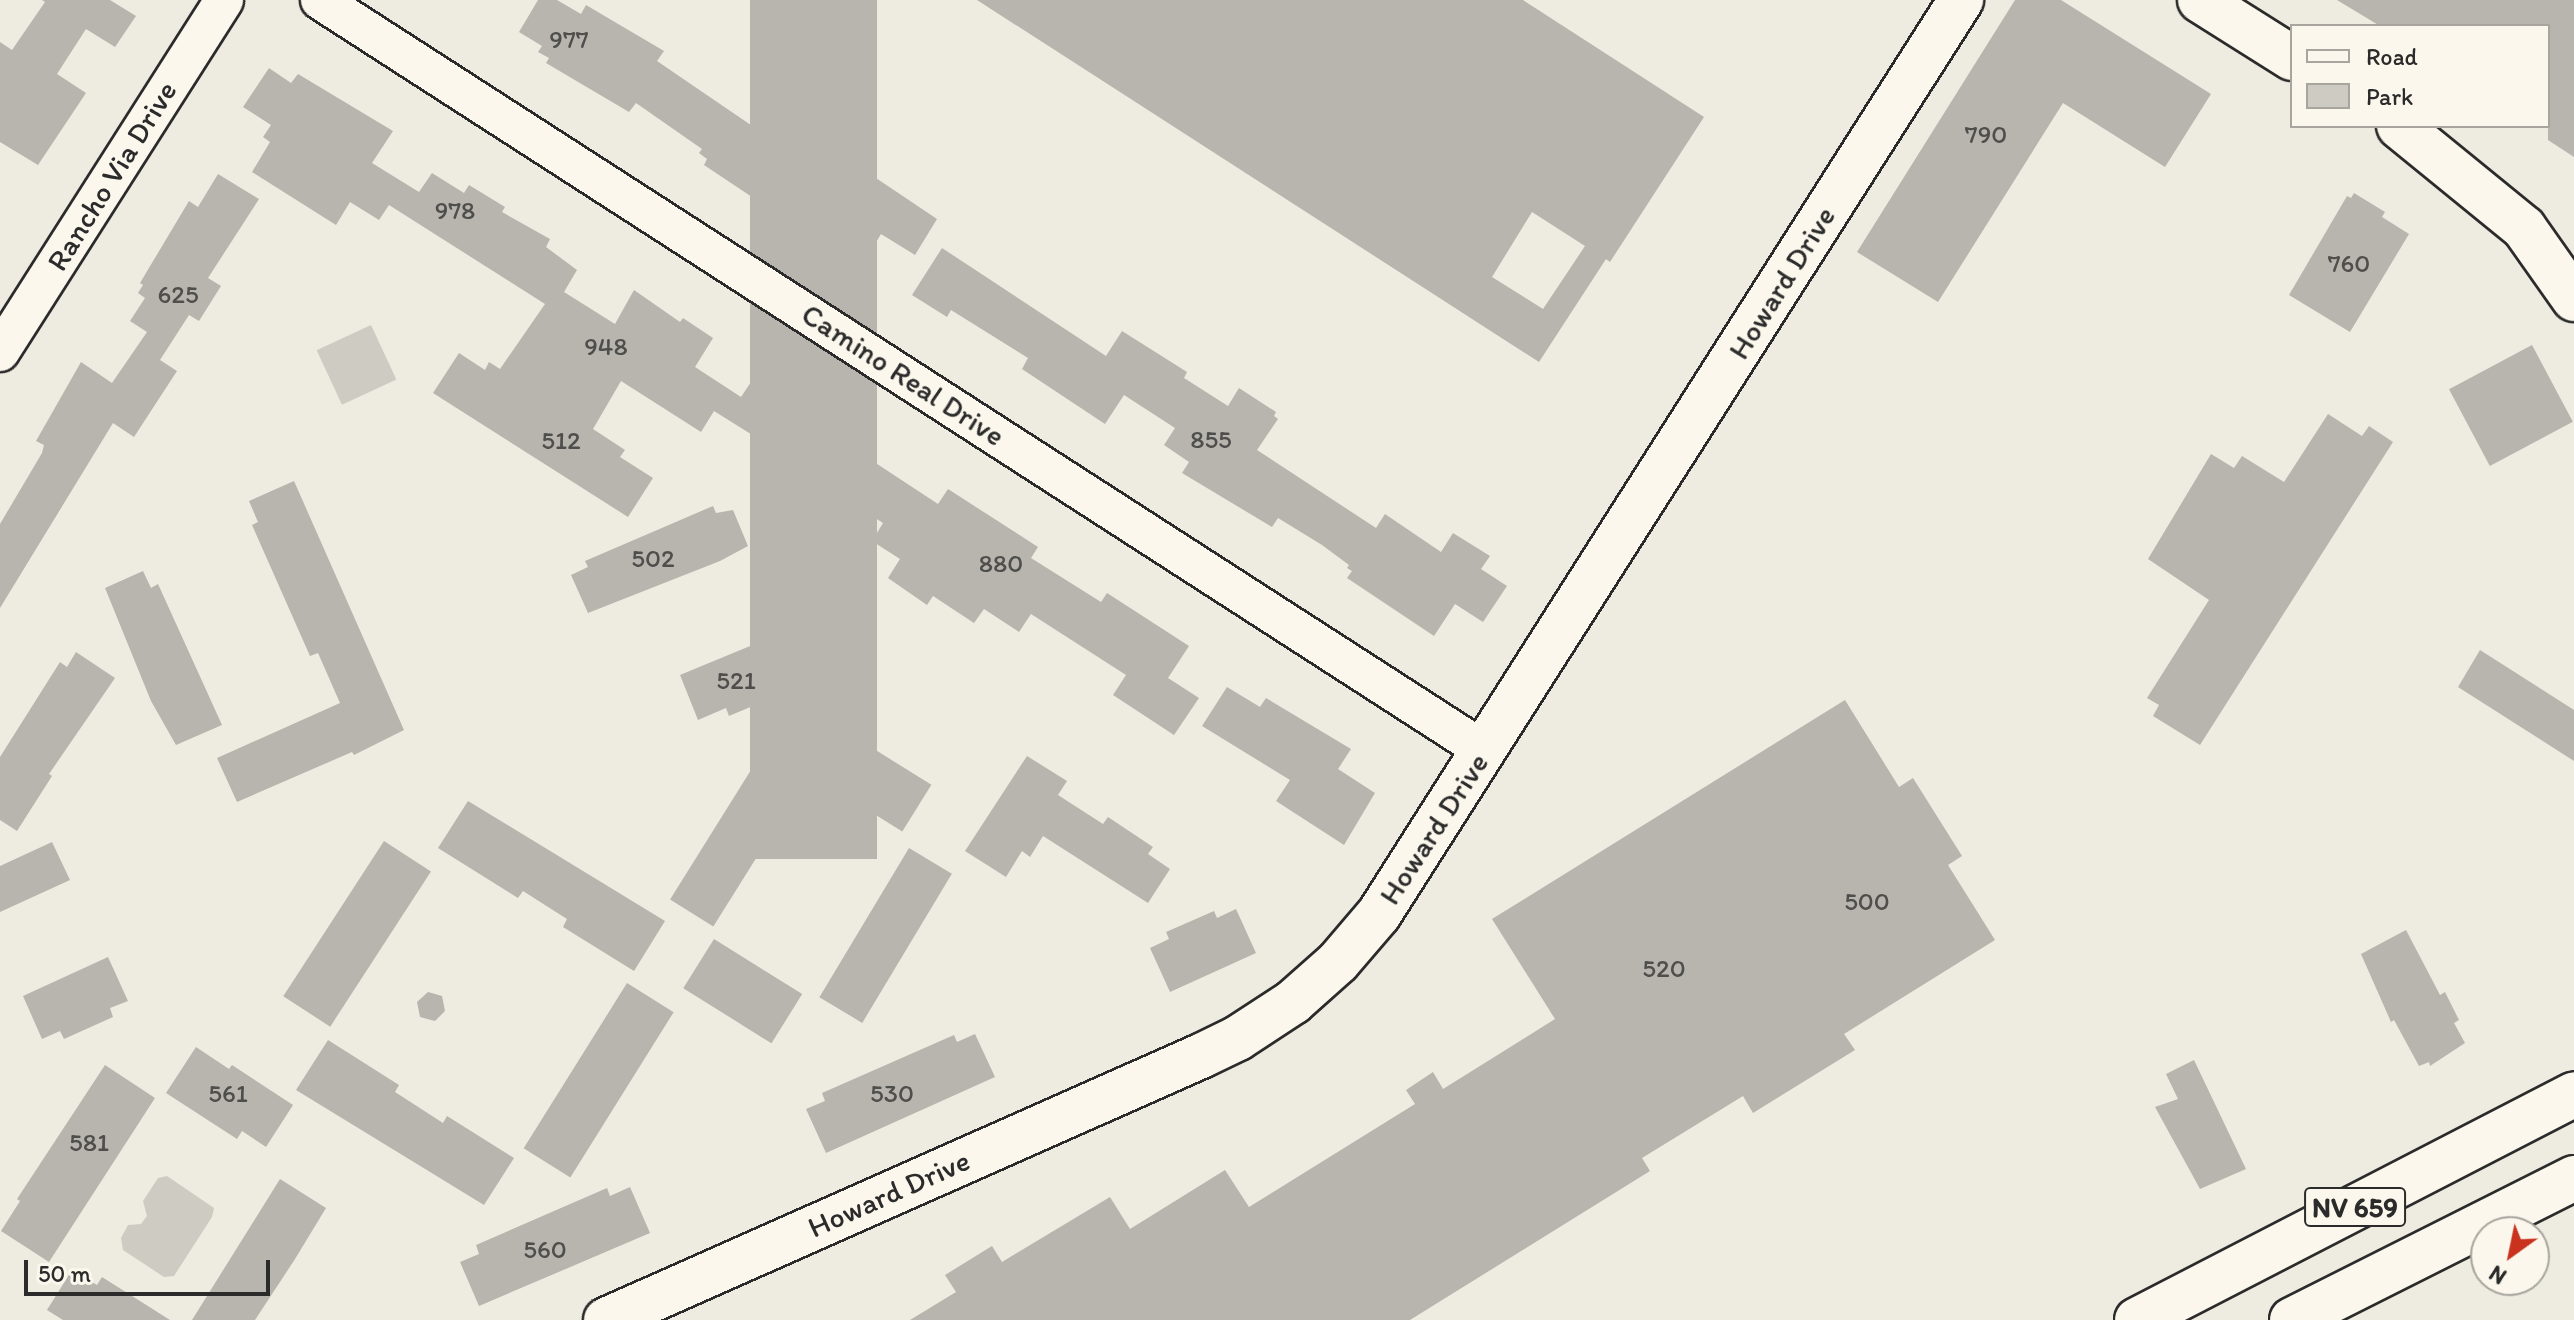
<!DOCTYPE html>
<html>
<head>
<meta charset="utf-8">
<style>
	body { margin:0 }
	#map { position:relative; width:2574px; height:1320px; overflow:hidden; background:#eeebe0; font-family:Itim,sans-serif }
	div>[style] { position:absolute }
	.green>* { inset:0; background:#cecbc2; transform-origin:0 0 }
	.building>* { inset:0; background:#b8b5ae; transform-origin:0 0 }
	.roads { filter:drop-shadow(2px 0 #2b2b2b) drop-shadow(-2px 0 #2b2b2b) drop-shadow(0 2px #2b2b2b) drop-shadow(0 -2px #2b2b2b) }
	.street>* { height:38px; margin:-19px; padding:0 19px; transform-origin:19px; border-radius:19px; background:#fbf7ec }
	.secondary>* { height:44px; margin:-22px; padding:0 22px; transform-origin:22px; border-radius:22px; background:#fbf7ec }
	.primary>* { height:44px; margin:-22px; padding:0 22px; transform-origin:22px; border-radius:22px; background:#fbf7ec }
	span { translate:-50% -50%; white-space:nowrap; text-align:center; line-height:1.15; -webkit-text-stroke:6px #fbf7ec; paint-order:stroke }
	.number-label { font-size:26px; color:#4e4e4c }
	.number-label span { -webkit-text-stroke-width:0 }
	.shield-label span { padding:2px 6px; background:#fbf7ec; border:2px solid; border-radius:6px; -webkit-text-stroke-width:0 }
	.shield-label { font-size:28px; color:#2b2b2b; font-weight:700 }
	.street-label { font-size:30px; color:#2b2b2b }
	.legend { position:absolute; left:2290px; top:24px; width:260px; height:104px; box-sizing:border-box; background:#fbf7ec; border:2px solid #a8a59f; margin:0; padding:10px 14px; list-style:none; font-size:24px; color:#2b2b2b }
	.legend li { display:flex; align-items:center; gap:16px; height:40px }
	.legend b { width:40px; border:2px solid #a8a59f }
	.north { position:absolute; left:2470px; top:1216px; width:80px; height:80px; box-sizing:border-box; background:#fbf7ec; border:2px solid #a8a59f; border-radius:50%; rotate:213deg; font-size:22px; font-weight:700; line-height:32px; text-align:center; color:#2b2b2b }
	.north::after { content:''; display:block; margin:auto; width:28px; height:36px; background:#c8321e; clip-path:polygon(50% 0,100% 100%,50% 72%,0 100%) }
	.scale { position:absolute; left:24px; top:1260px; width:246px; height:36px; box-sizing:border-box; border:4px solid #2b2b2b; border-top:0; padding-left:10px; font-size:24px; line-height:28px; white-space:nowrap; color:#2b2b2b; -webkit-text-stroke:6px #fbf7ec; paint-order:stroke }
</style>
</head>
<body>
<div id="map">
	<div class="green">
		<div style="left:371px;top:325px;width:60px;height:60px;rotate:65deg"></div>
		<div style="clip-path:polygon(167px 1176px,214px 1208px,212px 1217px,174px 1276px,164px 1277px,123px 1250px,121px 1238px,128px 1225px,141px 1224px,147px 1216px,143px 1201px,158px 1178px)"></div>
	</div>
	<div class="building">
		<div style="clip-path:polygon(42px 0,110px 0,136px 16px,115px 47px,86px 29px,57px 74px,86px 93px,38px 165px,0 142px,0 42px,12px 50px,45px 2px)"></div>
		<div style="clip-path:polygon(538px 0,557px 0,581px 14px,586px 5px,664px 51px,657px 61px,783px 147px,797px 125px,937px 219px,915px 255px,881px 234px,861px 267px,831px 248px,849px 218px,804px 189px,785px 219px,704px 165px,707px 159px,699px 153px,702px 149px,636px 103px,629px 112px,546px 63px,549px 58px,538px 52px,542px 46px,519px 32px)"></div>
		<div style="left:750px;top:0;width:127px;height:859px"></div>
		<div style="clip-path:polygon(evenodd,977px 0,1523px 0,1704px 117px,1610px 262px,1606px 259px,1539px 362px,977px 0,1532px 212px,1585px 246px,1543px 309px,1492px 277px,1532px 212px)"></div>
		<div style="clip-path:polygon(2015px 0,2061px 0,2211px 94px,2165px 167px,2063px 103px,1938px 302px,1857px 252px)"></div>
		<div style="clip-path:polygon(2337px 0,2574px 0,2574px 157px,2548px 140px,2548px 26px,2380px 26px)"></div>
		<div style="clip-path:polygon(269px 68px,291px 83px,298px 74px,393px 131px,372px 163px,419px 192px,432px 173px,464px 193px,469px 185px,505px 207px,502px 212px,550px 239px,546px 247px,577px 270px,564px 292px,615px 324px,634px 290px,680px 322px,683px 318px,713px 338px,695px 367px,741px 397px,753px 379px,786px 400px,792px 392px,871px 447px,865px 456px,938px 504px,948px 489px,1038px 547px,1031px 558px,1101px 602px,1107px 593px,1189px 646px,1168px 678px,1199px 698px,1174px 735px,1113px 695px,1126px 675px,1031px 614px,1019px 632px,984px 609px,974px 623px,933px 596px,927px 605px,888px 578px,900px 559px,872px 541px,883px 523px,837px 493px,830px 505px,827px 504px,808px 535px,779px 517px,807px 469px,714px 411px,701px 432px,621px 381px,593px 429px,625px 450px,620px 457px,653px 478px,628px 517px,433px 393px,459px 353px,485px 370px,489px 362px,500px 369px,545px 304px,389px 205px,379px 220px,350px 202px,336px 225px,252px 172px,270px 142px,263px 137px,271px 125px,243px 107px)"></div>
		<div style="clip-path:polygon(218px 174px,259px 199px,208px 278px,221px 286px,199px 321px,189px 315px,160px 360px,177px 371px,134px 437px,113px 423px,0 608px,0 524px,42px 453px,44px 445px,36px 441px,81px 362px,112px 383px,147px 332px,130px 321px,145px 298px,138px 293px,143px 285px,140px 283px,189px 201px,198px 207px)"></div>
		<div style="clip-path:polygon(2354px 193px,2385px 212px,2382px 217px,2409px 234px,2350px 332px,2289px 295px,2347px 196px,2351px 198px)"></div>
		<div style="clip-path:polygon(942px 248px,1106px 356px,1122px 331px,1187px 372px,1184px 378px,1228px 406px,1239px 388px,1276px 412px,1274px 416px,1278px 419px,1257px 450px,1376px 528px,1385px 514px,1441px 552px,1453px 533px,1490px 556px,1481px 569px,1507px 586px,1483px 622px,1455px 604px,1434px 636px,1347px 578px,1352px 571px,1347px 568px,1349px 565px,1322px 545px,1278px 518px,1272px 527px,1182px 473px,1189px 462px,1164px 445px,1175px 428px,1124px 395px,1105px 424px,1022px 369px,1028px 358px,951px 310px,947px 317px,912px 295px)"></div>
		<div style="left:2532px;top:345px;width:87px;height:94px;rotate:62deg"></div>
		<div style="clip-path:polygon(2328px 414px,2362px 436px,2369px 426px,2393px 442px,2200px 745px,2153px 716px,2159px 705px,2147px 698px,2209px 600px,2148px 559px,2211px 454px,2234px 468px,2242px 456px,2284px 482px)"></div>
		<div style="clip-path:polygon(294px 481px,404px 730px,354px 755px,352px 752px,237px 802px,217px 758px,340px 703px,318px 653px,310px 656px,252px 525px,258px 522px,249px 501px)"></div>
		<div style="clip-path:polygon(713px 506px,716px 513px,733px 510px,748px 546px,720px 561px,588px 613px,571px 575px,588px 567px,585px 561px)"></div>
		<div style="clip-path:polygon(143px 571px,151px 588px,158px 584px,222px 725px,176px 745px,151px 701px,105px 588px)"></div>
		<div style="clip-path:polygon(784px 632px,802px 675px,775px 687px,779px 695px,729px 716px,726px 708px,698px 720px,680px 675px)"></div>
		<div style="clip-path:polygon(2480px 650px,2574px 710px,2574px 761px,2458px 687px)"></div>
		<div style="clip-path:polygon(76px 652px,115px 678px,49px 774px,52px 776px,17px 831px,0 820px,0 757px,60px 662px,67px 667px)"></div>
		<div style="clip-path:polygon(1227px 687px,1260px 707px,1266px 698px,1351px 749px,1338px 769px,1375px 793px,1344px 845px,1276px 801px,1290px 780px,1202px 726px)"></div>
		<div style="clip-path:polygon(1845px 700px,1899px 787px,1913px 778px,1962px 856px,1948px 865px,1995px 940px,1844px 1034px,1855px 1050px,1753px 1113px,1743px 1096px,1642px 1158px,1650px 1171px,1410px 1320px,910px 1320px,956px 1292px,945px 1275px,992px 1246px,1002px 1262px,1110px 1197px,1130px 1229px,1225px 1170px,1249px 1207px,1415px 1104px,1406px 1090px,1433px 1072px,1443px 1089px,1555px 1019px,1492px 919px)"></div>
		<div style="left:850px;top:734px;width:96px;height:55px;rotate:32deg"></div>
		<div style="left:766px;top:746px;width:51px;height:181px;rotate:32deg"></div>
		<div style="clip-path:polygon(1027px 756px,1067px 781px,1058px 795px,1103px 824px,1108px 817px,1153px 847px,1148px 854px,1170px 869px,1148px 903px,1043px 836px,1030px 857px,1022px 851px,1006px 877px,965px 851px)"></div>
		<div style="clip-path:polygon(468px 801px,665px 921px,634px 971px,563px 927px,567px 919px,523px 891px,518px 898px,438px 848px)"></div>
		<div style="left:384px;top:841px;width:56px;height:185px;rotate:33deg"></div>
		<div style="clip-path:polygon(52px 842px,70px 880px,0 912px,0 866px)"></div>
		<div style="left:909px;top:848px;width:50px;height:174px;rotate:31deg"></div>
		<div style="clip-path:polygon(1236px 909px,1256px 953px,1170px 992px,1150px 948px,1169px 939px,1166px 932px,1214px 911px,1217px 918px)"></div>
		<div style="clip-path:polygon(2406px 930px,2440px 995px,2445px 992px,2459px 1020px,2454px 1023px,2465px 1043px,2430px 1066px,2429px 1062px,2419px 1066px,2394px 1020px,2391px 1022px,2361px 954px)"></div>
		<div style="left:714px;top:939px;width:104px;height:58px;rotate:32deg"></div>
		<div style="clip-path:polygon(108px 957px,128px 1001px,110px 1008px,113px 1017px,64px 1039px,60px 1031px,42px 1039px,23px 996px)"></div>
		<div style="left:627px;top:983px;width:55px;height:195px;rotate:32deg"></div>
		<div style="clip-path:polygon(428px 992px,442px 996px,445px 1011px,435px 1021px,420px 1017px,417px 1002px)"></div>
		<div style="clip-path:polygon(975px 1034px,995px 1077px,826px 1153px,806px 1109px,825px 1101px,822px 1093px,954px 1035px,957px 1042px)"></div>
		<div style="clip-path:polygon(328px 1040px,399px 1085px,395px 1092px,443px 1123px,447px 1116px,514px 1158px,484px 1205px,296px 1090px)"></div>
		<div style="clip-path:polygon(196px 1047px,229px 1069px,232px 1065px,293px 1105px,266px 1147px,242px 1131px,237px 1139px,166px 1093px)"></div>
		<div style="clip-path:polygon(2194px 1060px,2246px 1169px,2200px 1189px,2155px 1107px,2178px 1099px,2166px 1074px)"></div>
		<div style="clip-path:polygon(105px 1065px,155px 1098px,49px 1262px,1px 1231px,20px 1201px,17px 1199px)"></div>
		<div style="clip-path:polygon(280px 1179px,326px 1208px,295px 1259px,255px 1320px,192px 1320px)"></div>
		<div style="clip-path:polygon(630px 1187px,650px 1233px,479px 1306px,460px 1262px,479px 1254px,476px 1245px,607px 1188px,610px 1196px)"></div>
		<div style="clip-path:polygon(72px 1270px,97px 1285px,102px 1277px,170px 1320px,63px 1320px,47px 1310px)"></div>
	</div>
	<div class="roads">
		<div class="street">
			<div style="left:320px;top:0;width:1386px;rotate:32.81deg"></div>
			<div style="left:0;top:352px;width:417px;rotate:-57.5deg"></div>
		</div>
		<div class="secondary">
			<div style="left:2200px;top:0;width:109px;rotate:32.2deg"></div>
			<div style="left:2399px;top:126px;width:161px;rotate:39.2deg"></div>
			<div style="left:2524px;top:228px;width:87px;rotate:54.8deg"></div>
			<div style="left:606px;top:1320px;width:651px;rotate:-23.93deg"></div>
			<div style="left:1201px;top:1056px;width:41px;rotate:-25.9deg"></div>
			<div style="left:1238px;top:1038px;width:66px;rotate:-33.2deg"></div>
			<div style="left:1293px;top:1002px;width:60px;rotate:-41.6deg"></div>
			<div style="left:1338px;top:962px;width:63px;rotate:-49.5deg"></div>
			<div style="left:1379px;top:914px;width:1084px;rotate:-57.51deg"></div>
		</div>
		<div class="primary">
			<div style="left:2137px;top:1320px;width:492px;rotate:-27.3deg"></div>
			<div style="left:2292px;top:1320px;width:316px;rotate:-26.7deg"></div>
		</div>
	</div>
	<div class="number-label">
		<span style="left:569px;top:40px">977</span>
		<span style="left:1986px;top:135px">790</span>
		<span style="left:455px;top:211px">978</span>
		<span style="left:2349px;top:264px">760</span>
		<span style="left:178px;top:295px">625</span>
		<span style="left:606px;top:347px">948</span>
		<span style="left:1211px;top:440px">855</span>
		<span style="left:561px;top:441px">512</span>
		<span style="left:653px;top:559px">502</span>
		<span style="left:1001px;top:564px">880</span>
		<span style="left:736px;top:681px">521</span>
		<span style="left:1867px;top:902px">500</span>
		<span style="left:1664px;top:969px">520</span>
		<span style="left:228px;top:1094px">561</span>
		<span style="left:892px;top:1094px">530</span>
		<span style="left:89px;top:1143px">581</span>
		<span style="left:545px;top:1250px">560</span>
	</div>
	<div class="shield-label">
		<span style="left:2355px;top:1207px">NV 659</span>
	</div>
	<div class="street-label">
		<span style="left:112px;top:176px;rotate:-58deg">Rancho Via Drive</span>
		<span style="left:1782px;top:283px;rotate:-58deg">Howard Drive</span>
		<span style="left:903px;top:375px;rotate:33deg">Camino Real Drive</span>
		<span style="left:1434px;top:829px;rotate:-57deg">Howard Drive</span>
		<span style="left:889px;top:1194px;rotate:-24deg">Howard Drive</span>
	</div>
	<ul class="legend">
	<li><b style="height:10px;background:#fbf7ec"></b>Road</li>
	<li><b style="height:22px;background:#cecbc2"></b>Park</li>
	</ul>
	<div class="north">N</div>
	<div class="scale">50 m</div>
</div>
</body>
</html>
